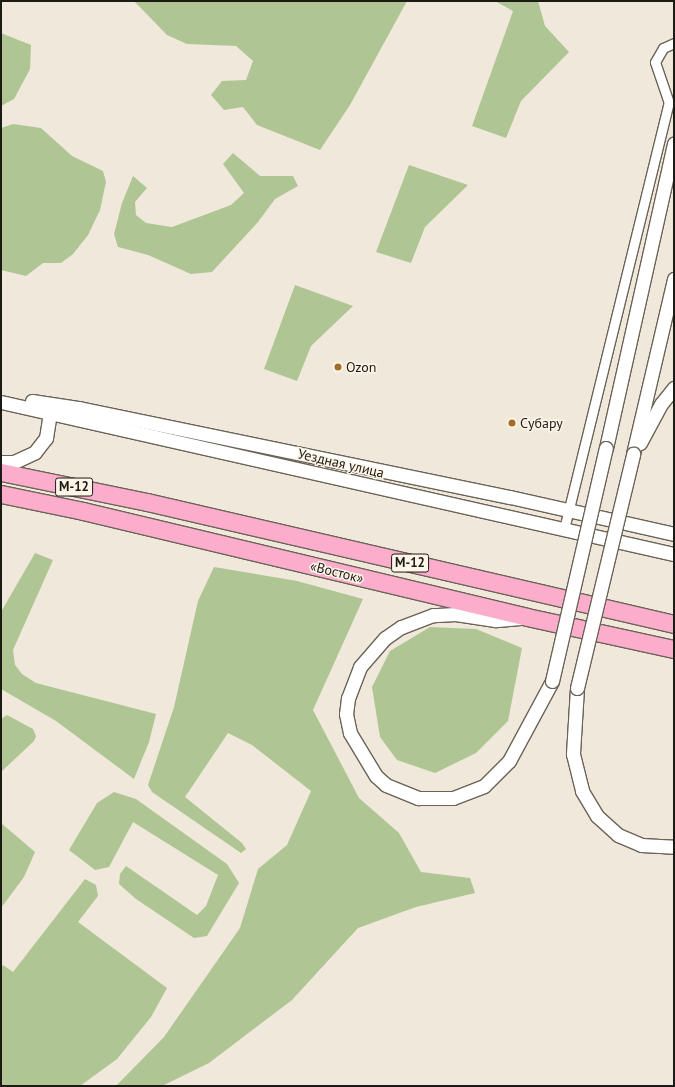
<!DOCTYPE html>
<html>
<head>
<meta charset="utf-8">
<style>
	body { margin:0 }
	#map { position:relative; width:675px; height:1087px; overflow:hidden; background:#f0e8da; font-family:"PT Sans",sans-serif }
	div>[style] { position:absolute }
	.green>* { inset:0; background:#afc694 }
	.roads { filter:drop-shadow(1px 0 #6a6357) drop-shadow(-1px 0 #6a6357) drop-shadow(0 1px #6a6357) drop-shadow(0 -1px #6a6357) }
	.street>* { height:9px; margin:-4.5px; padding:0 4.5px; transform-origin:4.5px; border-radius:4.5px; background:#fff }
	.secondary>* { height:13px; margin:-6.5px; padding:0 6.5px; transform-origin:6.5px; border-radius:6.5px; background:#fff }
	.highway>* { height:17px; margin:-8.5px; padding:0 8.5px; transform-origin:8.5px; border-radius:8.5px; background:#fcadcc }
	.bridges { filter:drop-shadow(1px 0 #6a6357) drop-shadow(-1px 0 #6a6357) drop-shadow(0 1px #6a6357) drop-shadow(0 -1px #6a6357) }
	.secondary-bridge>* { height:13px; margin:-6.5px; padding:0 6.5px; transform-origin:6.5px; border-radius:6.5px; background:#fff }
	.dots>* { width:11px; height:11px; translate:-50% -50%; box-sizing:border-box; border:2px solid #fdf5e7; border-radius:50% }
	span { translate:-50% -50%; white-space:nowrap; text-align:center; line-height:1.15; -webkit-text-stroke:3px #fdf5e7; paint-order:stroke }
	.shield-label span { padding:1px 3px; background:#fdf5e7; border:1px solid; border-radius:3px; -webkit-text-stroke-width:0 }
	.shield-label { font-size:13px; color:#1c1a15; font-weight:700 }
	.poi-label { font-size:14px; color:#1c1a15 }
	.left { translate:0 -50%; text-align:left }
	.street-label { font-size:14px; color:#1c1a15 }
	.frame { position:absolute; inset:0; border:2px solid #1c1a15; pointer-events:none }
</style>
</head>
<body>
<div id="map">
	<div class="green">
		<div style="clip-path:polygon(134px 1px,407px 1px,350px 105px,320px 150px,257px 125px,243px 107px,224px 110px,211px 95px,222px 81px,246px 80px,253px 61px,236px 46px,187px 44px,167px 35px)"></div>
		<div style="clip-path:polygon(495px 1px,538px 1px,545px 26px,569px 52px,521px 101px,506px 138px,472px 126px,513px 11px)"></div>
		<div style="clip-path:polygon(1px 33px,31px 45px,30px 69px,14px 99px,1px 106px)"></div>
		<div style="clip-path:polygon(13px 124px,41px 128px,72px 156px,103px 171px,106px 182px,100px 210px,88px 235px,73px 254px,61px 263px,43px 263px,26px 276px,1px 270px,1px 128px)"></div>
		<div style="clip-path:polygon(233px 153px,260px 176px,293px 176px,298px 186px,275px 199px,258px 222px,212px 272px,191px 274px,148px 255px,118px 247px,114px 234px,122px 203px,133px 176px,147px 188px,135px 202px,136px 215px,146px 223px,172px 227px,231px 205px,244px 193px,223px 164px)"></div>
		<div style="clip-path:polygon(409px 165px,468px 185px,425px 227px,411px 263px,376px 252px)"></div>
		<div style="clip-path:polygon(295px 285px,353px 306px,311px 346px,297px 381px,264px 369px)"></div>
		<div style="clip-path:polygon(35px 553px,53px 560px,13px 650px,15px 665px,22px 674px,36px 683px,156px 714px,149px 742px,134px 779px,56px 721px,1px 689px,1px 612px)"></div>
		<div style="clip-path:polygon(214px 567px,297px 581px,363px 599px,313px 710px,359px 798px,399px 833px,421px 872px,470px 878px,475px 893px,416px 907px,358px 928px,292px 1000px,209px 1063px,162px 1086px,116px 1086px,164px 1037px,240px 928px,258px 869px,287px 845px,311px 791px,252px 745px,228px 733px,185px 797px,242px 843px,246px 849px,241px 853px,152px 792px,148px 785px,174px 707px,198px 601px)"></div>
		<div style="clip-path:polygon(430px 627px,476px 629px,522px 648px,508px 721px,476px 753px,435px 773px,397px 760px,380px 737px,372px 687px,390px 651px)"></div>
		<div style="clip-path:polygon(7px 715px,33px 729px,36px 736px,34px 741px,1px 772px,1px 719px)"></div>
		<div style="clip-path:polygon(114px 792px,136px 799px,227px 864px,239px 883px,207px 936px,194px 938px,136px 899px,119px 884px,120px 874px,126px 866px,197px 915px,206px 906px,218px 875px,133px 822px,109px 867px,95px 870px,69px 850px,97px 803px)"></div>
		<div style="clip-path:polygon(1px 823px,35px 852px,24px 877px,1px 908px)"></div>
		<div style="clip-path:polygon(85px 879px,96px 885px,98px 896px,78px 922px,167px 988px,151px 1017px,117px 1059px,80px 1086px,1px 1086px,1px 968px,3px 965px,13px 972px)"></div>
	</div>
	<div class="roads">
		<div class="street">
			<div style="left:564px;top:529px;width:439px;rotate:-76.2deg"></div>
			<div style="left:669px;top:103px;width:43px;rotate:-108.9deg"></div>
			<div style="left:655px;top:62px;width:16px;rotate:-60deg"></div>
			<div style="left:663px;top:48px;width:12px;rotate:-24deg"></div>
		</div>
		<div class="secondary">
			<div style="left:32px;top:401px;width:48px;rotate:8.5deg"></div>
			<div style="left:79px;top:408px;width:440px;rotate:11.7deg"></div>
			<div style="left:510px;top:497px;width:168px;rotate:12.7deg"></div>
			<div style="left:1px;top:402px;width:690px;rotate:12.73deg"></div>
			<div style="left:640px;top:443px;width:44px;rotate:-61.7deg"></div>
			<div style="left:661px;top:404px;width:21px;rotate:-51deg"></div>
			<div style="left:606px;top:448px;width:312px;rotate:-77.4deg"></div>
			<div style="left:633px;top:454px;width:180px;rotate:-76.8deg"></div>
			<div style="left:1px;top:462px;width:13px"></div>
			<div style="left:14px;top:462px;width:23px;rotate:-25deg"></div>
			<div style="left:35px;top:452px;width:18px;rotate:-52deg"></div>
			<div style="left:46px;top:438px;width:24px;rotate:-81deg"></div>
			<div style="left:520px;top:618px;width:25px;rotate:175deg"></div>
			<div style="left:495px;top:620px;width:40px;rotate:-171.5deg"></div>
			<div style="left:455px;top:614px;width:22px;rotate:177deg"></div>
			<div style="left:433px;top:615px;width:34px;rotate:159deg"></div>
			<div style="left:401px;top:627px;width:19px;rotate:145deg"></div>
			<div style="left:385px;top:638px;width:38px;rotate:131deg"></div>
			<div style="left:360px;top:667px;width:33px;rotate:111deg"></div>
			<div style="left:348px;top:698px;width:16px;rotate:97deg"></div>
			<div style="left:346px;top:714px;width:19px;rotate:78deg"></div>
			<div style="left:350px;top:733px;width:50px;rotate:58.8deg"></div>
			<div style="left:376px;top:776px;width:13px;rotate:42deg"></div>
			<div style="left:386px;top:785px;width:35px;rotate:22deg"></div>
			<div style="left:418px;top:798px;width:35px"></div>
			<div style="left:453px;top:798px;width:33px;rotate:-21deg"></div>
			<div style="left:484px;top:786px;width:35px;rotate:-45deg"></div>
			<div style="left:509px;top:761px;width:91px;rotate:-61.7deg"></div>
			<div style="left:577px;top:688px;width:66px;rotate:93.5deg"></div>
			<div style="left:573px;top:754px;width:38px;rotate:76deg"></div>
			<div style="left:582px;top:791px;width:29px;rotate:59deg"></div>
			<div style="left:597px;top:816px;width:28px;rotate:42deg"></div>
			<div style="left:618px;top:835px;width:25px;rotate:23deg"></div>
			<div style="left:641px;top:845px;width:33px;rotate:3deg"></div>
		</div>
		<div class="highway">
			<div style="left:1px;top:472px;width:149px;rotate:11.6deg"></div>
			<div style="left:147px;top:502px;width:541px;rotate:13.03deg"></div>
			<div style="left:1px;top:494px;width:84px;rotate:11.7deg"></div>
			<div style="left:83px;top:511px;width:456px;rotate:13.4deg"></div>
			<div style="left:527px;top:617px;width:150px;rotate:12.3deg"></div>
		</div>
	</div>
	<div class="bridges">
		<div class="secondary-bridge">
			<div style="left:552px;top:681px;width:239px;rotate:-77deg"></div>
			<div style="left:577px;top:688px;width:241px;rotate:-76.5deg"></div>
		</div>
	</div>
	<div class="dots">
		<div style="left:338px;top:367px;background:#a36c27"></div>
		<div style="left:512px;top:423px;background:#a36c27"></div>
	</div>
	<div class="shield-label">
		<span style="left:74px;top:487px">М-12</span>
		<span style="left:410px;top:563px">М-12</span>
	</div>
	<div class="poi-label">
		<span class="left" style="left:346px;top:367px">Ozon</span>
		<span class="left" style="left:520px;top:423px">Субару</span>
	</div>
	<div class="street-label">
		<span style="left:341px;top:463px;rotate:13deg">Уездная улица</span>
		<span style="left:337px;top:572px;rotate:14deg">«Восток»</span>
	</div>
	<div class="frame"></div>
</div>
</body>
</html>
